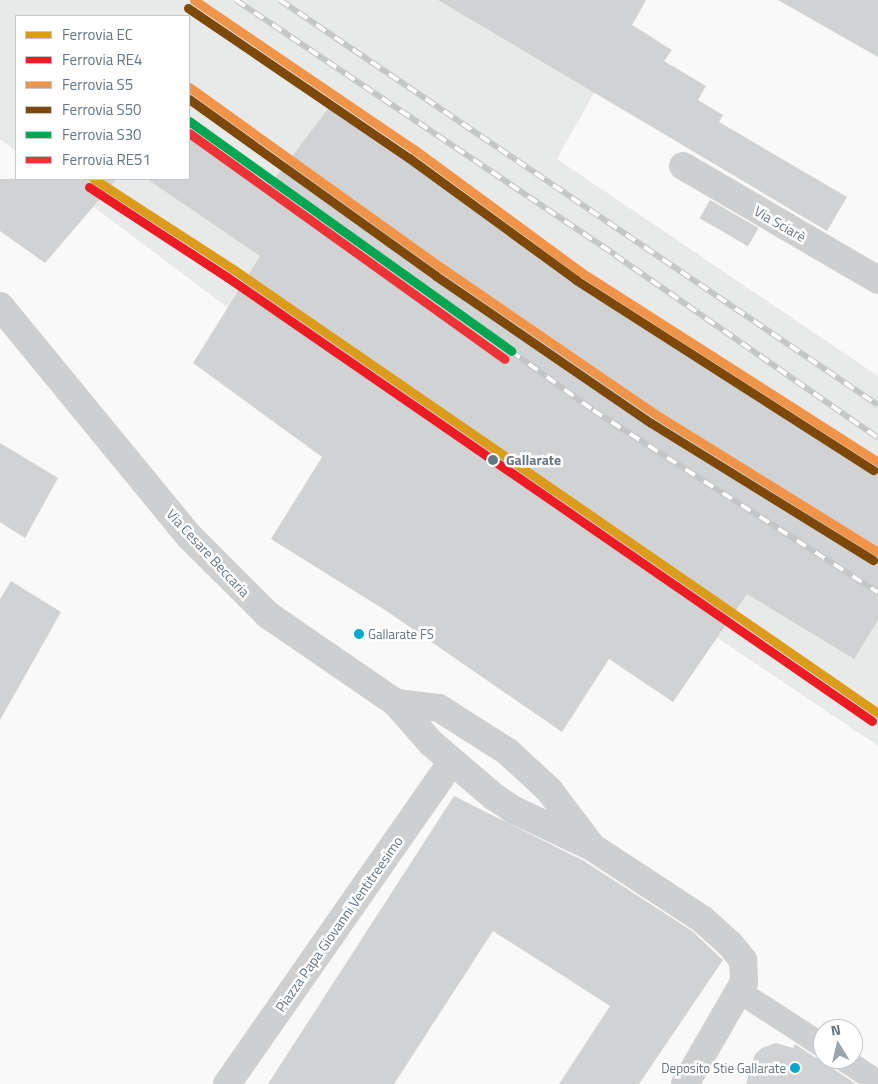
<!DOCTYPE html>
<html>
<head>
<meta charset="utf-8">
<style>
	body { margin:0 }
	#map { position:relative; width:878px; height:1084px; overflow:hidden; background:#f9f9f9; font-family:"Titillium Web",sans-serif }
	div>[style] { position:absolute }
	.built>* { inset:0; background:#e8e9e9 }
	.building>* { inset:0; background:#d0d2d3; transform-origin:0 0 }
	.lane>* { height:24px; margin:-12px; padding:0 12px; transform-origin:12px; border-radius:12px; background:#cecfd0 }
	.street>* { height:28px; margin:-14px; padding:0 14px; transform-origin:14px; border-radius:14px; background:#cecfd0 }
	.rail>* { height:5.5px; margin-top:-2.75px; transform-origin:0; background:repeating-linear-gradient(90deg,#fff 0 11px,#c3c5c6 0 22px); box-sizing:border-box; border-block:1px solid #c3c5c6 }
	.rail-1>* { height:9px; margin:-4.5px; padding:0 4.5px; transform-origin:4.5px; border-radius:4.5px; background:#da9c1a }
	.rail-2>* { height:9px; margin:-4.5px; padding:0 4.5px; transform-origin:4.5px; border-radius:4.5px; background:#ed1c24 }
	.rail-3>* { height:9px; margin:-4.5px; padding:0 4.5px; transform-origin:4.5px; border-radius:4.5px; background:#f0944a }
	.rail-4>* { height:9px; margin:-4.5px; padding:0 4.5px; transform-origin:4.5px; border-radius:4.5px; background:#7d4808 }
	.rail-5>* { height:9px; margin:-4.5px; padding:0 4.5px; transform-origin:4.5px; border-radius:4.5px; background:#00a651 }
	.rail-6>* { height:9px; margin:-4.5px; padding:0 4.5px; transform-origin:4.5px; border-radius:4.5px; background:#ee3338 }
	.dots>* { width:14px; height:14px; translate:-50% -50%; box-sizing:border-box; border:2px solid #fff; border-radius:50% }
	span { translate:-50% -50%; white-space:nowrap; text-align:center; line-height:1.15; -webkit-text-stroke:5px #fff; paint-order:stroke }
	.bus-label { font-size:13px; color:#657683 }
	.left { translate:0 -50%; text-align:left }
	.right { translate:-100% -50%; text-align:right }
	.street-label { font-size:14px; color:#657683 }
	.stop-label { font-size:14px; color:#657683; font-weight:700 }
	.legend { position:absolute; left:15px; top:15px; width:175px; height:165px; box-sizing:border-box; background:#fff; border:1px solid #c1c8cd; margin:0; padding:6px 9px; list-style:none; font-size:15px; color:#657683 }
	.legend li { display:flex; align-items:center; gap:10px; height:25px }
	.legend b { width:25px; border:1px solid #c1c8cd }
	.north { position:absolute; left:813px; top:1019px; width:50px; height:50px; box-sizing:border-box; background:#fff; border:1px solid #c1c8cd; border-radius:50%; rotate:351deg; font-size:14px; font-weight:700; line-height:20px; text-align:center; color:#657683 }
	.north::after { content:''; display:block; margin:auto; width:18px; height:22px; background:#99a4ac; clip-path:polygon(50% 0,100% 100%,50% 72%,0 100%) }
</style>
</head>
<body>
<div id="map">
	<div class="built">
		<div style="clip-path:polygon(0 0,646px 0,557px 159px,878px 376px,878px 746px,228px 308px,57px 179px,189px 179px,189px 16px,16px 16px,16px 151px,0 139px)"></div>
	</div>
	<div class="building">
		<div style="clip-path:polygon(438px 0,646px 0,632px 25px,672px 50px,664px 61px,706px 86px,698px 100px,723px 115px,719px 122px,847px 197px,827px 231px)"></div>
		<div style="clip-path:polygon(778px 0,878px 0,878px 57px)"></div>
		<div style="clip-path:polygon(331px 105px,641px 321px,878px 472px,878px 620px,854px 659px,747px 594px,673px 702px,609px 659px,562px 732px,388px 612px,271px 539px,322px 457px,193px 363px,260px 256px,147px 179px,189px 179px,189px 134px,267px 189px)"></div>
		<div style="clip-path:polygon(0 179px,117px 179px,45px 263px,0 231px)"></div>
		<div style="left:710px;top:200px;width:56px;height:21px;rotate:30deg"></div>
		<div style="clip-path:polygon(0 443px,58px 478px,25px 538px,0 522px)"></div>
		<div style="clip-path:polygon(11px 581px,61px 612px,0 720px,0 599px)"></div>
		<div style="clip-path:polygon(454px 796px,584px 861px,692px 931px,723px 960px,639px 1084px,559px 1084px,610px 1006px,493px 931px,394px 1084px,268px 1084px)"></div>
		<div style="clip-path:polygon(776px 1043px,793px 1048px,795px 1044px,816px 1058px,826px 1059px,835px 1070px,856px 1084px,746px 1084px,755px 1054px,762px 1048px)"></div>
	</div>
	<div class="lane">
		<div style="left:740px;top:992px;width:99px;rotate:33deg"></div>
		<div style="left:843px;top:1059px;width:42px;rotate:33.3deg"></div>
	</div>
	<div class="street">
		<div style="left:683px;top:166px;width:226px;rotate:30.3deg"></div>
		<div style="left:0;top:306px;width:298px;rotate:50.6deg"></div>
		<div style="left:189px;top:536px;width:112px;rotate:45deg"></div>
		<div style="left:268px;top:615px;width:155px;rotate:34.5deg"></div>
		<div style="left:396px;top:703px;width:53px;rotate:48.8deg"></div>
		<div style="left:431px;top:743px;width:82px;rotate:40.5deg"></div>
		<div style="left:493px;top:796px;width:25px;rotate:34deg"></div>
		<div style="left:514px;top:810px;width:86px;rotate:25.4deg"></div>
		<div style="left:592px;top:847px;width:131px;rotate:33.2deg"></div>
		<div style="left:702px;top:919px;width:38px;rotate:42deg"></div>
		<div style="left:730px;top:944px;width:21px;rotate:51deg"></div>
		<div style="left:743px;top:960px;width:22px;rotate:87deg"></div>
		<div style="left:744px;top:982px;width:118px;rotate:120deg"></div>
		<div style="left:396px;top:703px;width:43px;rotate:6.6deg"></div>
		<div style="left:439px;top:708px;width:82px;rotate:32.5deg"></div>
		<div style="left:508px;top:752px;width:56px;rotate:42.8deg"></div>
		<div style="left:549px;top:790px;width:68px;rotate:52.8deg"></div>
		<div style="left:227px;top:1084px;width:391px;rotate:-55.1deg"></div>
	</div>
	<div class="rail">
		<div style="left:236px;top:0;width:457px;rotate:33.9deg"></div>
		<div style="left:615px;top:255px;width:320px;rotate:34.8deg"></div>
		<div style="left:280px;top:0;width:722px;rotate:34.11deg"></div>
		<div style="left:511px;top:351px;width:101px;rotate:35.7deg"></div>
		<div style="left:593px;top:410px;width:338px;rotate:32.6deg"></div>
	</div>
	<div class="rail-1">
		<div style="left:94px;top:179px;width:166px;rotate:32.9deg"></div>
		<div style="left:233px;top:269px;width:783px;rotate:34.54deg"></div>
	</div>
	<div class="rail-2">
		<div style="left:89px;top:187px;width:165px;rotate:33.1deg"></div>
		<div style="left:227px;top:277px;width:783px;rotate:34.54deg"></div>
	</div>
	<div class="rail-3">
		<div style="left:194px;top:0;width:267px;rotate:34.2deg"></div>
		<div style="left:415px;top:150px;width:206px;rotate:36.3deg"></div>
		<div style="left:581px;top:272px;width:353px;rotate:32.6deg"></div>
		<div style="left:189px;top:87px;width:311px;rotate:35.6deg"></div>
		<div style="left:442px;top:268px;width:260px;rotate:34.4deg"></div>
		<div style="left:657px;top:415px;width:260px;rotate:31.8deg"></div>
	</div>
	<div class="rail-4">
		<div style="left:188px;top:8px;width:267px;rotate:34.2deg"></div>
		<div style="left:409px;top:158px;width:207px;rotate:36.1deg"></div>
		<div style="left:576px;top:280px;width:353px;rotate:32.6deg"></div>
		<div style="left:189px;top:99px;width:304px;rotate:35.6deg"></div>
		<div style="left:436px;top:276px;width:260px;rotate:34.4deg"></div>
		<div style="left:651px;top:423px;width:261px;rotate:31.7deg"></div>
	</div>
	<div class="rail-5">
		<div style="left:189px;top:121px;width:396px;rotate:35.5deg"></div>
	</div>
	<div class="rail-6">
		<div style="left:189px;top:133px;width:388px;rotate:35.6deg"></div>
	</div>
	<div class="dots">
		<div style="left:493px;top:460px;background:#657683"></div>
		<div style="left:359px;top:634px;background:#00a9ce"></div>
		<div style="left:795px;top:1068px;background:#00a9ce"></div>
	</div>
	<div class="bus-label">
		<span class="left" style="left:368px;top:634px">Gallarate FS</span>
		<span class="right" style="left:786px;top:1068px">Deposito Stie Gallarate</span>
	</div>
	<div class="street-label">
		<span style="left:780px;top:224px;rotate:30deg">Via Sciarè</span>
		<span style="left:208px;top:553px;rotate:47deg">Via Cesare Beccaria</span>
		<span style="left:339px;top:924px;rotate:-55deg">Piazza Papa Giovanni Ventitreesimo</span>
	</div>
	<div class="stop-label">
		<span class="left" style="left:506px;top:460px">Gallarate</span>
	</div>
	<ul class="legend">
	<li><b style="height:6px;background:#da9c1a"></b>Ferrovia EC</li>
	<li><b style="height:6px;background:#ed1c24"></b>Ferrovia RE4</li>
	<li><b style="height:6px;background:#f0944a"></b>Ferrovia S5</li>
	<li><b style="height:6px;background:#7d4808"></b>Ferrovia S50</li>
	<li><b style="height:6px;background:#00a651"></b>Ferrovia S30</li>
	<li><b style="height:6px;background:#ee3338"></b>Ferrovia RE51</li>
	</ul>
	<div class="north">N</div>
</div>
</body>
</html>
